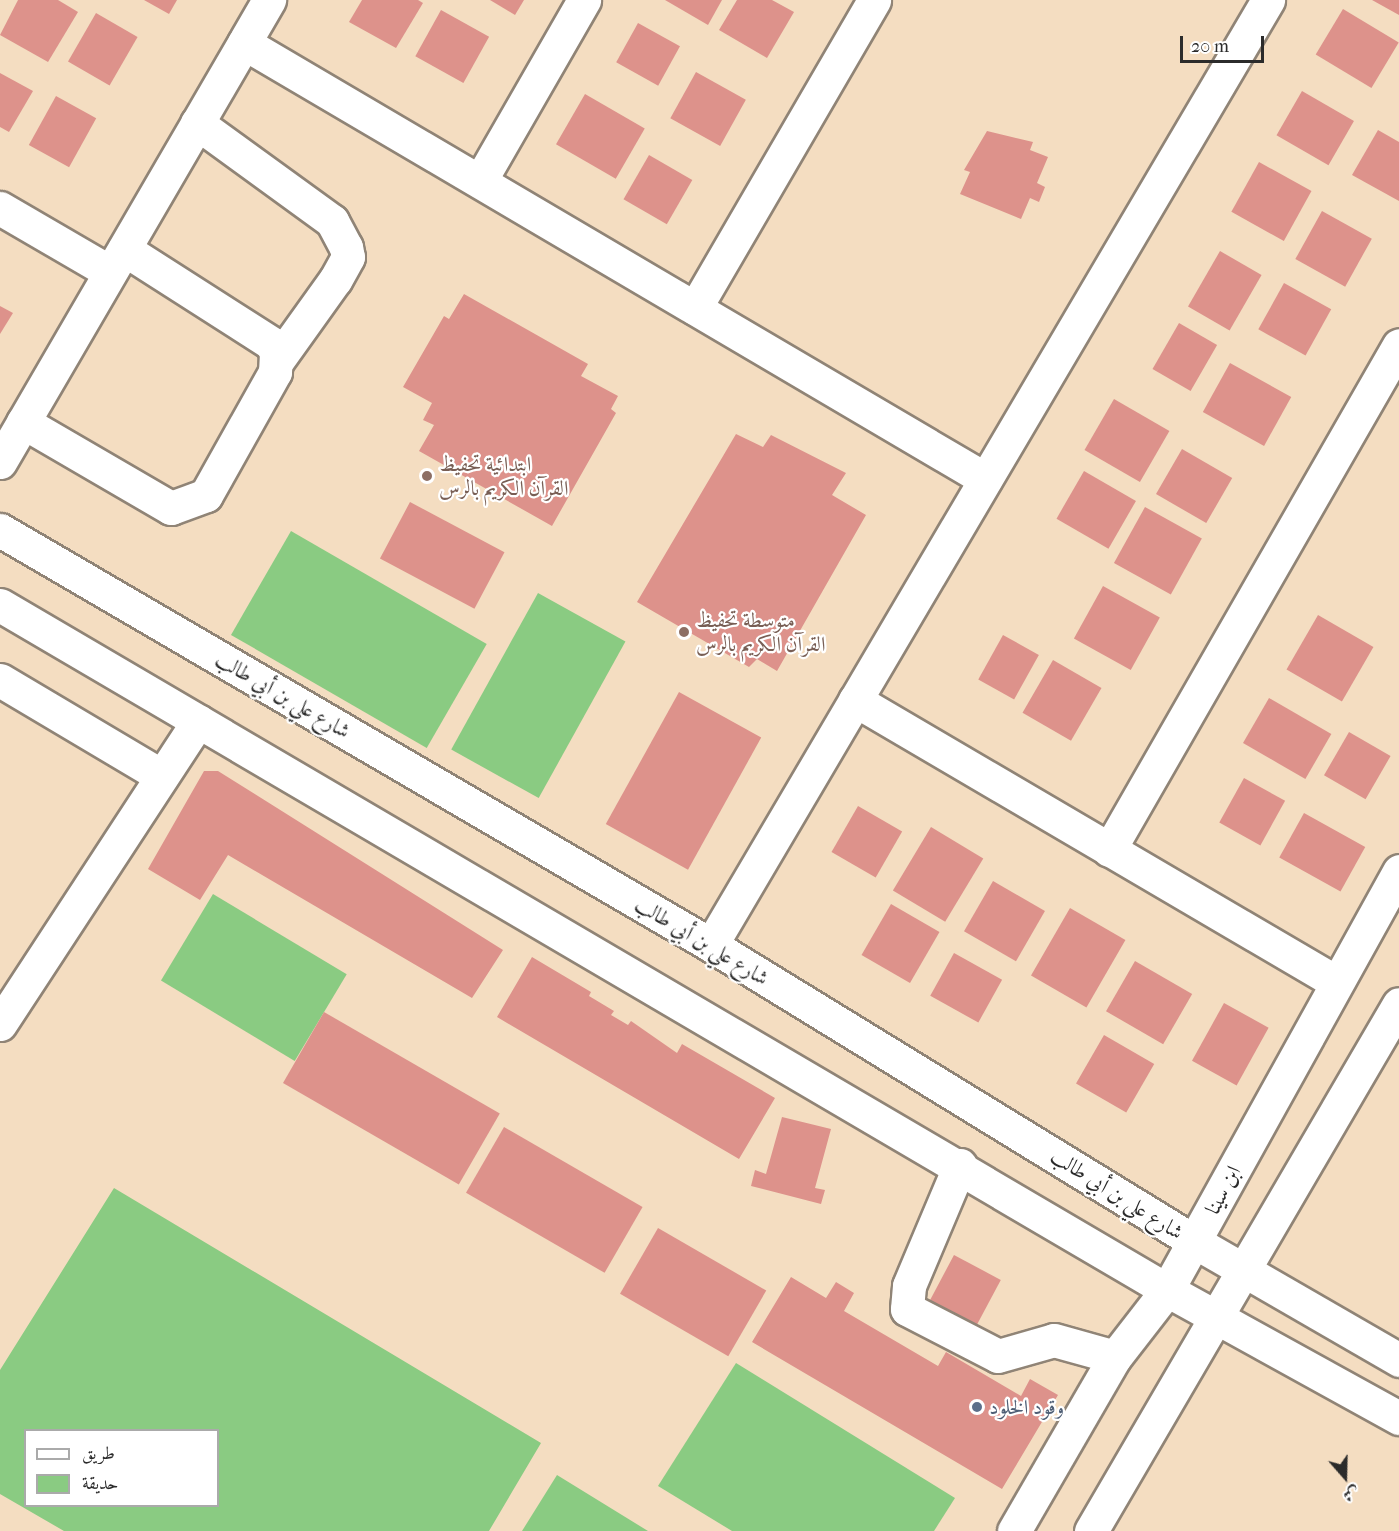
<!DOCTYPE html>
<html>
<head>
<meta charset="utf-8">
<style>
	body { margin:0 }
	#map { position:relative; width:1399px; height:1531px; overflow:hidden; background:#f4ddc1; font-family:"IM FELL French Canon",Amiri,serif }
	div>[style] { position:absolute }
	.green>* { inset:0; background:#8acb82; transform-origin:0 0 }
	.building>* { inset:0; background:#dd928b; transform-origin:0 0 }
	.roads { filter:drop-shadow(2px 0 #908476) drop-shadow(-2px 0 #908476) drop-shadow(0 2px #908476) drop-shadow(0 -2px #908476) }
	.minor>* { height:33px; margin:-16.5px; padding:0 16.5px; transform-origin:16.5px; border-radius:16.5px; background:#fff }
	.dots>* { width:16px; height:16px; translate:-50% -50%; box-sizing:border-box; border:3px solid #fff; border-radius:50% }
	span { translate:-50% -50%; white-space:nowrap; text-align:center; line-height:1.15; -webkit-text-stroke:4.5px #fff; paint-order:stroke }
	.education-label { font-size:21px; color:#785e54 }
	.left { translate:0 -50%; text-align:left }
	.street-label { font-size:21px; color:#2b2b2b }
	.service-label { font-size:21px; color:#4e5e75 }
	.legend { position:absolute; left:24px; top:1429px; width:195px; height:78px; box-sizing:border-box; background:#fff; border:2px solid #aaa; margin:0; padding:8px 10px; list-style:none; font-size:18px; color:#2b2b2b }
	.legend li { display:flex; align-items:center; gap:12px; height:30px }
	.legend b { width:30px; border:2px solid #aaa }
	.north { position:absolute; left:1315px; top:1447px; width:60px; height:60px; -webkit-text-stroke:4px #fff; paint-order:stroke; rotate:160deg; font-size:16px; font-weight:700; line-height:24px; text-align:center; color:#2b2b2b }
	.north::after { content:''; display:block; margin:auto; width:21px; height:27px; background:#2b2b2b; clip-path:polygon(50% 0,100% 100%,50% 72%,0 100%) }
	.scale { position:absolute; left:1180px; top:36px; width:84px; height:27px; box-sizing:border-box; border:3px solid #2b2b2b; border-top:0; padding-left:8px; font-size:18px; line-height:21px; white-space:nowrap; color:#2b2b2b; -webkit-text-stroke:4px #fff; paint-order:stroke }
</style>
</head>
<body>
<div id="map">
	<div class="green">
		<div style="left:291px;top:531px;width:226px;height:120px;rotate:30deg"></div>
		<div style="left:538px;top:593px;width:100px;height:179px;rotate:29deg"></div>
		<div style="left:213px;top:894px;width:156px;height:101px;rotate:31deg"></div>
		<div style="clip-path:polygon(evenodd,114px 1188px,541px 1443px,489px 1531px,64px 1531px,0 1494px,0 1370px,114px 1188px,26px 1430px,218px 1430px,218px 1506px,26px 1506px,26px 1430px)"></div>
		<div style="clip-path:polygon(736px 1363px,955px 1498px,934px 1531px,732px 1531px,658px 1486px)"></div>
		<div style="clip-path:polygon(557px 1475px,648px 1531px,522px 1531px)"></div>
	</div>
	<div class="building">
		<div style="clip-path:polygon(18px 0,58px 0,78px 12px,48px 62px,0 35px)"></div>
		<div style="clip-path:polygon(144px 0,177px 0,169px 14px)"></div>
		<div style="clip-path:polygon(362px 0,418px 0,423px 3px,396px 48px,349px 22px)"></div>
		<div style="clip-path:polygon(490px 0,524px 0,515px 15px)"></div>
		<div style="clip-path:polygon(665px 0,722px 0,708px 25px)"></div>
		<div style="clip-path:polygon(737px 0,772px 0,794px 12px,767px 58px,719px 30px)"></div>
		<div style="clip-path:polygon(1372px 0,1399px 0,1399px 15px)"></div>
		<div style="left:1343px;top:9px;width:65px;height:53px;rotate:31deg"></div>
		<div style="left:441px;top:10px;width:55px;height:53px;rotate:29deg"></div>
		<div style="left:96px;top:13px;width:48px;height:56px;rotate:30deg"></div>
		<div style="left:638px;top:23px;width:48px;height:45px;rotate:29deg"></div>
		<div style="left:696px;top:72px;width:57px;height:53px;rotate:29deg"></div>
		<div style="clip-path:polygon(0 73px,33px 91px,9px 132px,0 127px)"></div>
		<div style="left:1302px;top:91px;width:60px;height:51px;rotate:30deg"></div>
		<div style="left:585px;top:94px;width:69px;height:58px;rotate:30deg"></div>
		<div style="left:56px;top:96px;width:46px;height:56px;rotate:29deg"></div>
		<div style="clip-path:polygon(1378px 130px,1399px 142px,1399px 201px,1352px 175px)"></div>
		<div style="clip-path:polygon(987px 131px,1033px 142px,1030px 150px,1048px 157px,1037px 183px,1045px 187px,1039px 202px,1030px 198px,1021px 219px,960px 194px,970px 172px,964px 170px)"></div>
		<div style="left:649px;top:155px;width:50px;height:51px;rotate:30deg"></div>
		<div style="left:1259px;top:162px;width:60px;height:57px;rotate:29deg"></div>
		<div style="left:1322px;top:211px;width:57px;height:55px;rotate:29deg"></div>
		<div style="left:1220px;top:251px;width:48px;height:64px;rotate:30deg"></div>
		<div style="left:1284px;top:283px;width:54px;height:53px;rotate:29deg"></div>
		<div style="clip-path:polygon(464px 294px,588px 364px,581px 376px,618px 396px,611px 409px,616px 413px,552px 526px,419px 451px,434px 425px,423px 420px,432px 403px,403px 387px,444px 316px,449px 319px)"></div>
		<div style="clip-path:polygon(0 306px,13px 313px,0 334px)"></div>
		<div style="left:1179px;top:323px;width:44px;height:53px;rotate:30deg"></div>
		<div style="left:1230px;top:363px;width:70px;height:56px;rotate:29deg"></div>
		<div style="left:1114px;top:399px;width:64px;height:59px;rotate:30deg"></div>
		<div style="clip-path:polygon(736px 434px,763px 447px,771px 435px,846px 473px,832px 495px,866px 515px,777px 671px,757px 659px,749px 667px,637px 602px)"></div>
		<div style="left:1182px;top:449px;width:58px;height:52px;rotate:30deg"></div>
		<div style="left:1084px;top:471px;width:60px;height:55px;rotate:30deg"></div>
		<div style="left:410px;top:502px;width:107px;height:64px;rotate:28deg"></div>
		<div style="left:1145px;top:507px;width:65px;height:64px;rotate:29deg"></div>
		<div style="left:1103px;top:586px;width:65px;height:60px;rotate:29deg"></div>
		<div style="left:1318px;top:615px;width:64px;height:63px;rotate:30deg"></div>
		<div style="left:1003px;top:635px;width:41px;height:51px;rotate:29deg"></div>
		<div style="left:1053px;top:660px;width:56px;height:61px;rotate:30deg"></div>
		<div style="left:679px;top:692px;width:94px;height:151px;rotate:29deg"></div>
		<div style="left:1269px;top:698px;width:72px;height:52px;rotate:30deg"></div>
		<div style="left:1349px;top:732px;width:48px;height:50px;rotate:30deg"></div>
		<div style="clip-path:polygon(204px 771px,218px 771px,503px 950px,472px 998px,228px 855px,200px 900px,148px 869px)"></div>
		<div style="left:1244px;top:778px;width:47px;height:51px;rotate:29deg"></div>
		<div style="left:858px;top:806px;width:51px;height:53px;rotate:30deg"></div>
		<div style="left:1304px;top:813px;width:70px;height:51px;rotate:29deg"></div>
		<div style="left:931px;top:827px;width:61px;height:74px;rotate:31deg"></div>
		<div style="left:993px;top:881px;width:60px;height:58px;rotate:30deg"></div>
		<div style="left:891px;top:904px;width:56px;height:59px;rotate:30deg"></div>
		<div style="left:1070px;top:908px;width:64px;height:78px;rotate:30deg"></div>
		<div style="left:954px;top:953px;width:55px;height:49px;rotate:29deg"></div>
		<div style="clip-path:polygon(532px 957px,591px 992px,589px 996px,614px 1011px,611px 1015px,628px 1025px,631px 1021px,677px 1053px,682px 1044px,775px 1098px,739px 1159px,497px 1017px)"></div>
		<div style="left:1135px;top:961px;width:66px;height:58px;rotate:30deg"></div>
		<div style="left:1224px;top:1003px;width:51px;height:66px;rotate:29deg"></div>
		<div style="left:324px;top:1012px;width:203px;height:82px;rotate:30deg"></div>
		<div style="left:1104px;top:1035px;width:58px;height:56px;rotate:30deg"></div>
		<div style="clip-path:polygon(782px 1117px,831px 1129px,815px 1188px,825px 1190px,821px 1204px,751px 1186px,755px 1170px,766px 1174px)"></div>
		<div style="left:504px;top:1127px;width:160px;height:76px;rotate:30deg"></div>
		<div style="left:658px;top:1228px;width:125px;height:76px;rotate:30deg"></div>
		<div style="left:954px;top:1255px;width:53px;height:54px;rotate:28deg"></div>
		<div style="clip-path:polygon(791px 1277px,826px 1298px,836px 1282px,854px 1293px,844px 1311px,938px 1366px,946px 1352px,1021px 1396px,1030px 1379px,1058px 1395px,1002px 1489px,752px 1342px)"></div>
	</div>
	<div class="roads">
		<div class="minor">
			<div style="left:244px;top:43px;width:860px;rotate:30.47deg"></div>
			<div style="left:197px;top:123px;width:167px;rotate:36deg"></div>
			<div style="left:332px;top:221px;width:30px;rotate:62deg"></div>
			<div style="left:346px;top:247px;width:10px;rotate:79deg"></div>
			<div style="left:348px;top:257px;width:26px;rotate:119deg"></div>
			<div style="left:335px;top:280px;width:100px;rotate:125.6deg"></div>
			<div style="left:480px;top:181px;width:209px;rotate:-60.1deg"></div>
			<div style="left:0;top:208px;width:127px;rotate:30.2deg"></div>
			<div style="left:695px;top:308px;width:356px;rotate:-59.8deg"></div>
			<div style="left:23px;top:422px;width:171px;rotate:30.2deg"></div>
			<div style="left:171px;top:508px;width:37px;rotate:-20deg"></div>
			<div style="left:206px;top:495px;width:141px;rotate:-60.7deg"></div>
			<div style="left:275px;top:372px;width:20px;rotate:-87deg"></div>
			<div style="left:276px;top:352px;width:10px;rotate:-119deg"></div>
			<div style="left:271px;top:343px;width:174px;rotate:-147.4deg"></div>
			<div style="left:0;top:462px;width:535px;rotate:-59.79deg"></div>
			<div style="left:0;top:530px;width:823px;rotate:30.27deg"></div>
			<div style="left:711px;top:945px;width:568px;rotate:31.53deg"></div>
			<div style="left:1195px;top:1242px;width:236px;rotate:30deg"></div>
			<div style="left:0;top:605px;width:1353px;rotate:30.41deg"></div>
			<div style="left:1167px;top:1290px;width:265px;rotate:28.9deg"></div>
			<div style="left:0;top:680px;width:188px;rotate:30.7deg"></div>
			<div style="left:855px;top:700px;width:555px;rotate:30.4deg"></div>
			<div style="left:1109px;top:850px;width:582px;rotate:-60.13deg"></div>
			<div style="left:711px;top:945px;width:1097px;rotate:-59.48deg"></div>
			<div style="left:0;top:1024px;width:362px;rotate:-56.8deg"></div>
			<div style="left:960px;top:1165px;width:131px;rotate:112.9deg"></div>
			<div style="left:909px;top:1286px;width:23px;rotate:95deg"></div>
			<div style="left:907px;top:1309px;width:102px;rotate:27.3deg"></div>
			<div style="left:998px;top:1356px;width:58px;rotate:-15.9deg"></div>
			<div style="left:1054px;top:1340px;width:63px;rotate:15.6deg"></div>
			<div style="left:1014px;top:1531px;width:201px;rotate:-59.9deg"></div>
			<div style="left:1115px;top:1357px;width:85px;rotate:-52.2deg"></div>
			<div style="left:1167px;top:1290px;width:479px;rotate:-61deg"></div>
			<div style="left:1091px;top:1531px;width:610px;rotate:-59.7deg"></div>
		</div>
	</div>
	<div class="dots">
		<div style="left:427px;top:476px;background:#8d6e63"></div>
		<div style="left:684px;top:632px;background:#8d6e63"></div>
		<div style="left:977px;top:1407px;background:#5c6f8a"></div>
	</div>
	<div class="education-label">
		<span class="left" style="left:439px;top:476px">ابتدائية تحفيظ<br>القرآن الكريم بالرس</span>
		<span class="left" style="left:696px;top:632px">متوسطة تحفيظ<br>القرآن الكريم بالرس</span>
	</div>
	<div class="street-label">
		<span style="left:283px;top:695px;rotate:30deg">شارع علي بن أبي طالب</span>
		<span style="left:702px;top:941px;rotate:31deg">شارع علي بن أبي طالب</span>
		<span style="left:1223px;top:1190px;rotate:-62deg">ابن سينا</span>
		<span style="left:1117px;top:1194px;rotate:32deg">شارع علي بن أبي طالب</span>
	</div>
	<div class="service-label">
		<span class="left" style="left:989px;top:1407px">وقود الخلود</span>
	</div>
	<ul class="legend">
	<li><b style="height:8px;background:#fff"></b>طريق</li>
	<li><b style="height:16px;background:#8acb82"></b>حديقة</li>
	</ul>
	<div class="north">ش</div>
	<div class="scale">20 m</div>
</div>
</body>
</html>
